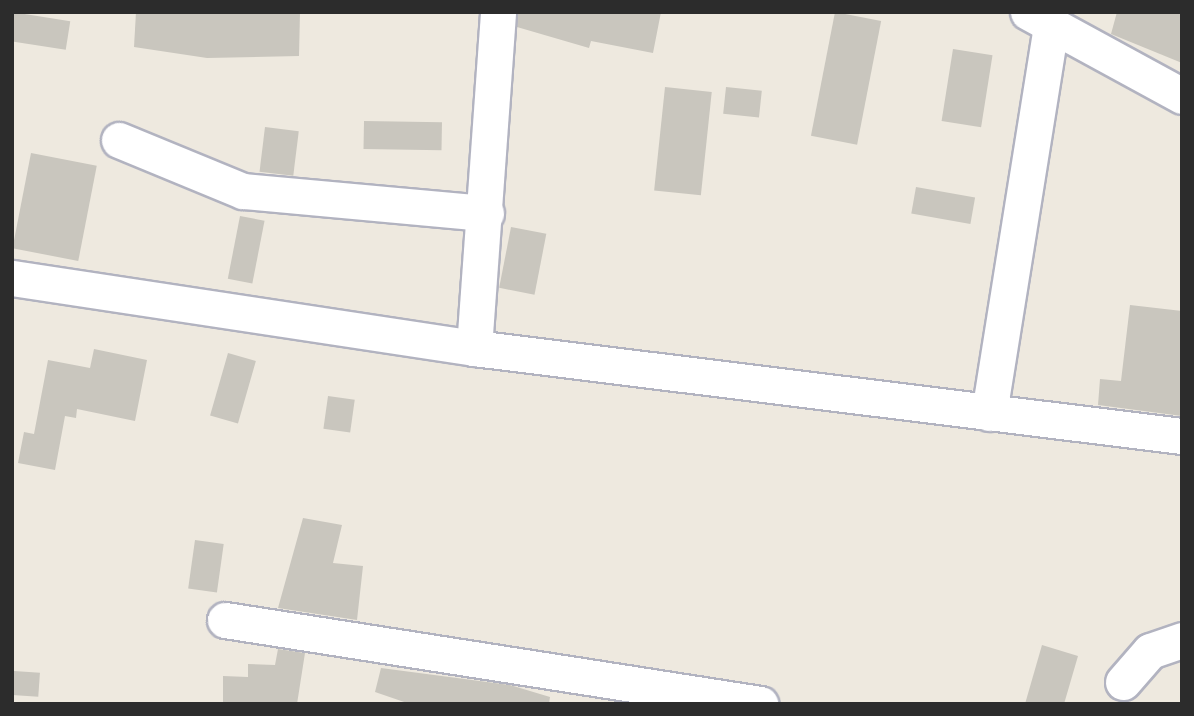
<!DOCTYPE html>
<html>
<head>
<meta charset="utf-8">
<style>
	body { margin:0 }
	#map { position:relative; width:1194px; height:716px; overflow:hidden; background:#eee9df; font-family:"Nunito Sans",sans-serif }
	div>[style] { position:absolute }
	.building>* { inset:0; background:#c9c6be; transform-origin:0 0 }
	.roads { filter:drop-shadow(2px 0 #b2b3c0) drop-shadow(-2px 0 #b2b3c0) drop-shadow(0 2px #b2b3c0) drop-shadow(0 -2px #b2b3c0) }
	.minor>* { height:35px; margin:-17.5px; padding:0 17.5px; transform-origin:17.5px; border-radius:17.5px; background:#fff }
	span { translate:-50% -50%; white-space:nowrap; text-align:center; line-height:1.15; -webkit-text-stroke:7px #fff; paint-order:stroke }
	.frame { position:absolute; inset:0; border:14px solid #2c2c2c; pointer-events:none }
</style>
</head>
<body>
<div id="map">
	<div class="building">
		<div style="left:12px;top:12px;width:59px;height:29px;rotate:9deg"></div>
		<div style="clip-path:polygon(136px 12px,300px 12px,299px 56px,207px 58px,134px 47px)"></div>
		<div style="clip-path:polygon(518px 12px,661px 12px,653px 53px,591px 41px,589px 48px,517px 27px)"></div>
		<div style="left:835px;top:12px;width:47px;height:126px;rotate:11deg"></div>
		<div style="clip-path:polygon(1117px 12px,1182px 12px,1182px 63px,1111px 34px)"></div>
		<div style="left:953px;top:49px;width:40px;height:73px;rotate:9deg"></div>
		<div style="left:665px;top:87px;width:47px;height:104px;rotate:6deg"></div>
		<div style="left:726px;top:87px;width:36px;height:27px;rotate:6deg"></div>
		<div style="left:364px;top:121px;width:78px;height:28px;rotate:1deg"></div>
		<div style="left:265px;top:127px;width:34px;height:45px;rotate:7deg"></div>
		<div style="left:31px;top:153px;width:67px;height:97px;rotate:11deg"></div>
		<div style="left:916px;top:187px;width:60px;height:27px;rotate:10deg"></div>
		<div style="left:240px;top:216px;width:25px;height:64px;rotate:11deg"></div>
		<div style="left:511px;top:227px;width:36px;height:62px;rotate:11deg"></div>
		<div style="clip-path:polygon(1130px 305px,1182px 311px,1182px 416px,1098px 405px,1100px 379px,1121px 381px)"></div>
		<div style="clip-path:polygon(94px 349px,147px 360px,135px 421px,77px 409px,76px 418px,65px 416px,55px 470px,18px 463px,24px 432px,34px 434px,48px 360px,90px 368px)"></div>
		<div style="left:228px;top:353px;width:29px;height:65px;rotate:16deg"></div>
		<div style="left:328px;top:396px;width:27px;height:33px;rotate:8deg"></div>
		<div style="clip-path:polygon(303px 518px,342px 525px,333px 563px,363px 566px,357px 620px,278px 608px)"></div>
		<div style="left:195px;top:540px;width:29px;height:49px;rotate:8deg"></div>
		<div style="clip-path:polygon(1042px 645px,1078px 656px,1064px 704px,1025px 704px)"></div>
		<div style="clip-path:polygon(278px 649px,305px 653px,297px 704px,223px 704px,223px 676px,248px 677px,248px 664px,275px 665px)"></div>
		<div style="clip-path:polygon(381px 668px,510px 685px,550px 697px,549px 704px,410px 704px,375px 692px)"></div>
		<div style="left:14px;top:671px;width:26px;height:24px;rotate:4deg"></div>
	</div>
	<div class="roads">
		<div class="minor">
			<div style="left:1028px;top:12px;width:175px;rotate:28.6deg"></div>
			<div style="left:119px;top:140px;width:134px;rotate:22.4deg"></div>
			<div style="left:243px;top:191px;width:244px;rotate:5.2deg"></div>
			<div style="left:12px;top:278px;width:467px;rotate:8.6deg"></div>
			<div style="left:474px;top:348px;width:713px;rotate:7.09deg"></div>
			<div style="left:474px;top:348px;width:337px;rotate:-85.9deg"></div>
			<div style="left:989px;top:413px;width:392px;rotate:-80.9deg"></div>
			<div style="left:225px;top:620px;width:542px;rotate:8.92deg"></div>
			<div style="left:1123px;top:682px;width:41px;rotate:-48.9deg"></div>
			<div style="left:1150px;top:651px;width:34px;rotate:-19deg"></div>
		</div>
	</div>
	<div class="frame"></div>
</div>
</body>
</html>
